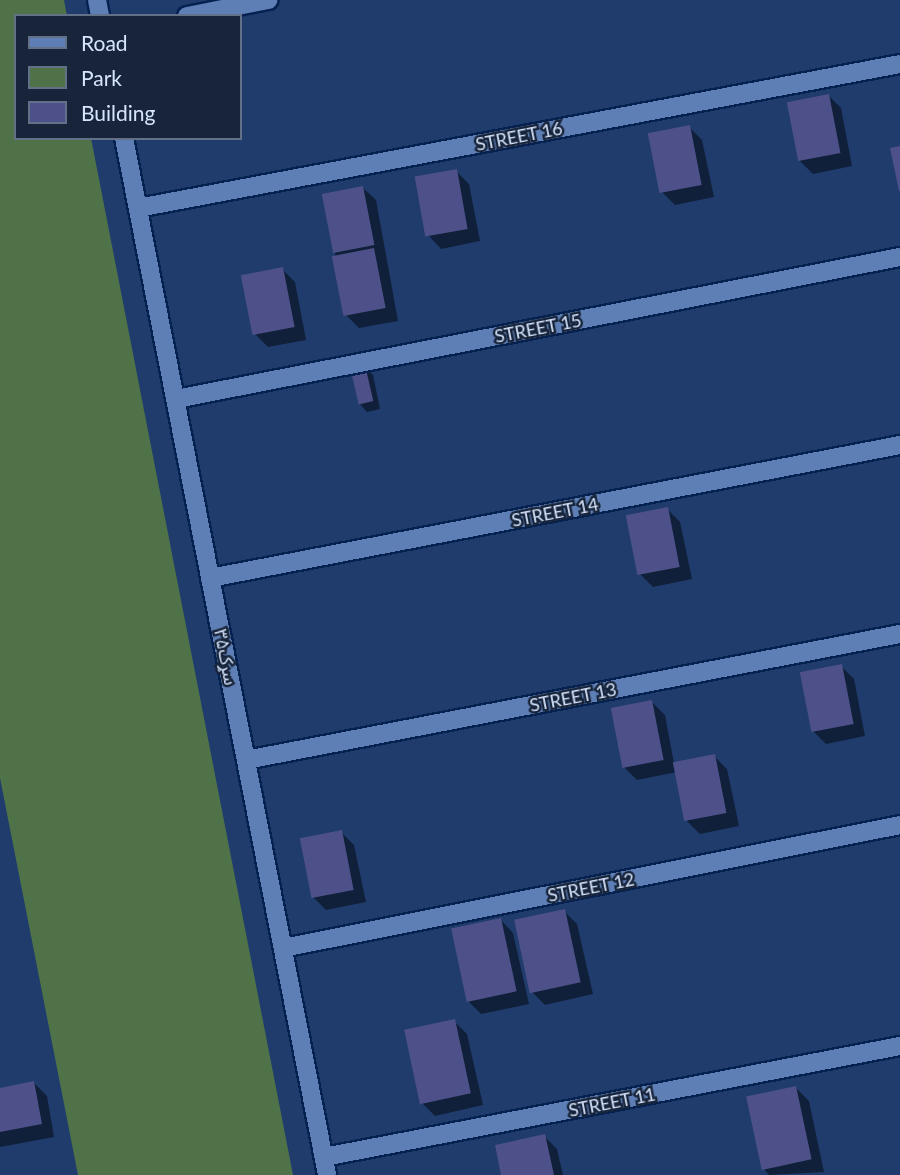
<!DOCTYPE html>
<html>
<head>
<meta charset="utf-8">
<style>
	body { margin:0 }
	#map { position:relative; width:900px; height:1175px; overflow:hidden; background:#1f3c6d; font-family:Lato,"Noto Sans Arabic",sans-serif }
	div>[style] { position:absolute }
	.green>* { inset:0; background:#507248 }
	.shadow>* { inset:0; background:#0007 }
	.building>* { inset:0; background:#4e5189; transform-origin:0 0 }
	.roads { filter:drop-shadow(2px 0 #052150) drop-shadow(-2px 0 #052150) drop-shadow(0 2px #052150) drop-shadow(0 -2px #052150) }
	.minor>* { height:18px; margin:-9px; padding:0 9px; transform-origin:9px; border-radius:9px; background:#5e7fb5 }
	span { translate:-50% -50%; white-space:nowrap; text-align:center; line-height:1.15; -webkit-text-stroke:5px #17243a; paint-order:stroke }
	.street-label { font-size:18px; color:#d6e5fd }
	.legend { position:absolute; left:14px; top:14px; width:228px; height:126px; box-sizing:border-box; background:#17243a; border:2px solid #637188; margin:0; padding:9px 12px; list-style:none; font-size:21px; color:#d6e5fd }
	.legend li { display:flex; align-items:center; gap:14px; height:35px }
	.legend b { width:35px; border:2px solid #637188 }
</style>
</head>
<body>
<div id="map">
	<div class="green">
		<div style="clip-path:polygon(0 0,64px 0,67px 16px,16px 16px,16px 138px,91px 138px,293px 1175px,78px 1175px,0 778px)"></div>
	</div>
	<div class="shadow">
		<div style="clip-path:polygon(828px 95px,841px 108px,852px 166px,813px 174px,800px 161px)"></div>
		<div style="clip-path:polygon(689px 127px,702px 140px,714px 197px,675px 205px,662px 192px)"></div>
		<div style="clip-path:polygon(456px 171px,469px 184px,480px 241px,441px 249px,429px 236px)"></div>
		<div style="clip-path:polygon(363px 188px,376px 200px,398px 321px,359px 328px,346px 315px,335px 253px)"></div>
		<div style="clip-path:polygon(282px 269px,295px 282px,306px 340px,268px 347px,255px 334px)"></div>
		<div style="clip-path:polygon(365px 367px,373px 375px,380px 409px,367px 412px,359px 403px)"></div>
		<div style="clip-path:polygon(667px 509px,680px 522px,692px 579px,653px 587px,640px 574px)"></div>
		<div style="clip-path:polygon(841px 666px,854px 679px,865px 736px,826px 744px,813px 731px)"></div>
		<div style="clip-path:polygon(652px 702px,665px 715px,674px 763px,714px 756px,727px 769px,739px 826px,700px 834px,687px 821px,677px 772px,637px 780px,624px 767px)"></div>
		<div style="clip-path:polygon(341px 832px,354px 845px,366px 902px,326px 910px,313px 897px)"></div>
		<div style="clip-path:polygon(564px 911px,577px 924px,593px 994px,545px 1005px,532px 992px)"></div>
		<div style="clip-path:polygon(501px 920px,513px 933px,529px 1004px,481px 1014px,468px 1001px)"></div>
		<div style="clip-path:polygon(454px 1021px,467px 1034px,483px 1105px,435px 1116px,422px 1103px)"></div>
		<div style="clip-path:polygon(34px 1083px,47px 1096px,54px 1137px,0 1147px,0 1090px)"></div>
		<div style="clip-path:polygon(796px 1088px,809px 1101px,824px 1172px,769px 1175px,764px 1169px)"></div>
		<div style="clip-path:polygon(544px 1136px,557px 1149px,563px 1175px,503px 1175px)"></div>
	</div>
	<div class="building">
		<div style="left:829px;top:94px;width:60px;height:43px;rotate:79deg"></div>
		<div style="left:690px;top:125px;width:61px;height:43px;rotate:79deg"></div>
		<div style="clip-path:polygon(900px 146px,900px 191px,899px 191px,890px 148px)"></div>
		<div style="left:457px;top:169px;width:61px;height:43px;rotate:80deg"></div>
		<div style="left:363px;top:186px;width:60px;height:42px;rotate:79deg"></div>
		<div style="left:374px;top:248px;width:61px;height:43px;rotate:79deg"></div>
		<div style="left:283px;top:267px;width:61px;height:43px;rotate:79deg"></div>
		<div style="left:365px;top:365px;width:37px;height:15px;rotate:77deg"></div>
		<div style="left:668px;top:507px;width:61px;height:43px;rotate:79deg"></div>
		<div style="left:842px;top:664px;width:61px;height:43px;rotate:79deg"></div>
		<div style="left:652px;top:700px;width:61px;height:42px;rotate:79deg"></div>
		<div style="left:715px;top:754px;width:60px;height:43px;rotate:79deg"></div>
		<div style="left:342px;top:830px;width:61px;height:43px;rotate:79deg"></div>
		<div style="left:565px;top:909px;width:75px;height:52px;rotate:78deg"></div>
		<div style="left:501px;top:918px;width:75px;height:51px;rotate:78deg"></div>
		<div style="left:455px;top:1019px;width:76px;height:52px;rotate:78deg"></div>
		<div style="clip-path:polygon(34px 1081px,42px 1124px,0 1132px,0 1088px)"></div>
		<div style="left:796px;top:1086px;width:75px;height:51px;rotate:78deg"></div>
		<div style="clip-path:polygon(545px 1134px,554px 1175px,501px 1175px,495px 1145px)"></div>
	</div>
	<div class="roads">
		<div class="minor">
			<div style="left:97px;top:0;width:16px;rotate:79deg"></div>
			<div style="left:187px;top:16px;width:83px;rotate:-11.2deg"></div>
			<div style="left:124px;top:138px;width:1057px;rotate:78.92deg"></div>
			<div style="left:138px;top:208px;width:775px;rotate:-10.7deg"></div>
			<div style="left:176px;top:399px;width:738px;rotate:-11.1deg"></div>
			<div style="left:210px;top:578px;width:703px;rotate:-10.91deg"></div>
			<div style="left:246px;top:760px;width:666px;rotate:-10.91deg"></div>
			<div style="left:283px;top:948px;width:629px;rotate:-11.27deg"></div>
			<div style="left:324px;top:1157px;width:587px;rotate:-10.91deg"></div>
		</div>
	</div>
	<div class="street-label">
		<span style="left:519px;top:136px;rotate:-11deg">STREET 16</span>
		<span style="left:538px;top:328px;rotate:-11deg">STREET 15</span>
		<span style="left:555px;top:512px;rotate:-11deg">STREET 14</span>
		<span style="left:226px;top:657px;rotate:79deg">سړک۳۵</span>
		<span style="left:573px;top:697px;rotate:-11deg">STREET 13</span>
		<span style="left:591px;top:887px;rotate:-11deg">STREET 12</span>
		<span style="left:612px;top:1102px;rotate:-11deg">STREET 11</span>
	</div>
	<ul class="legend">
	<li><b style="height:9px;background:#5e7fb5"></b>Road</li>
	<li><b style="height:19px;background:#507248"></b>Park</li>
	<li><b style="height:19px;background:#4e5189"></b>Building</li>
	</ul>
</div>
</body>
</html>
